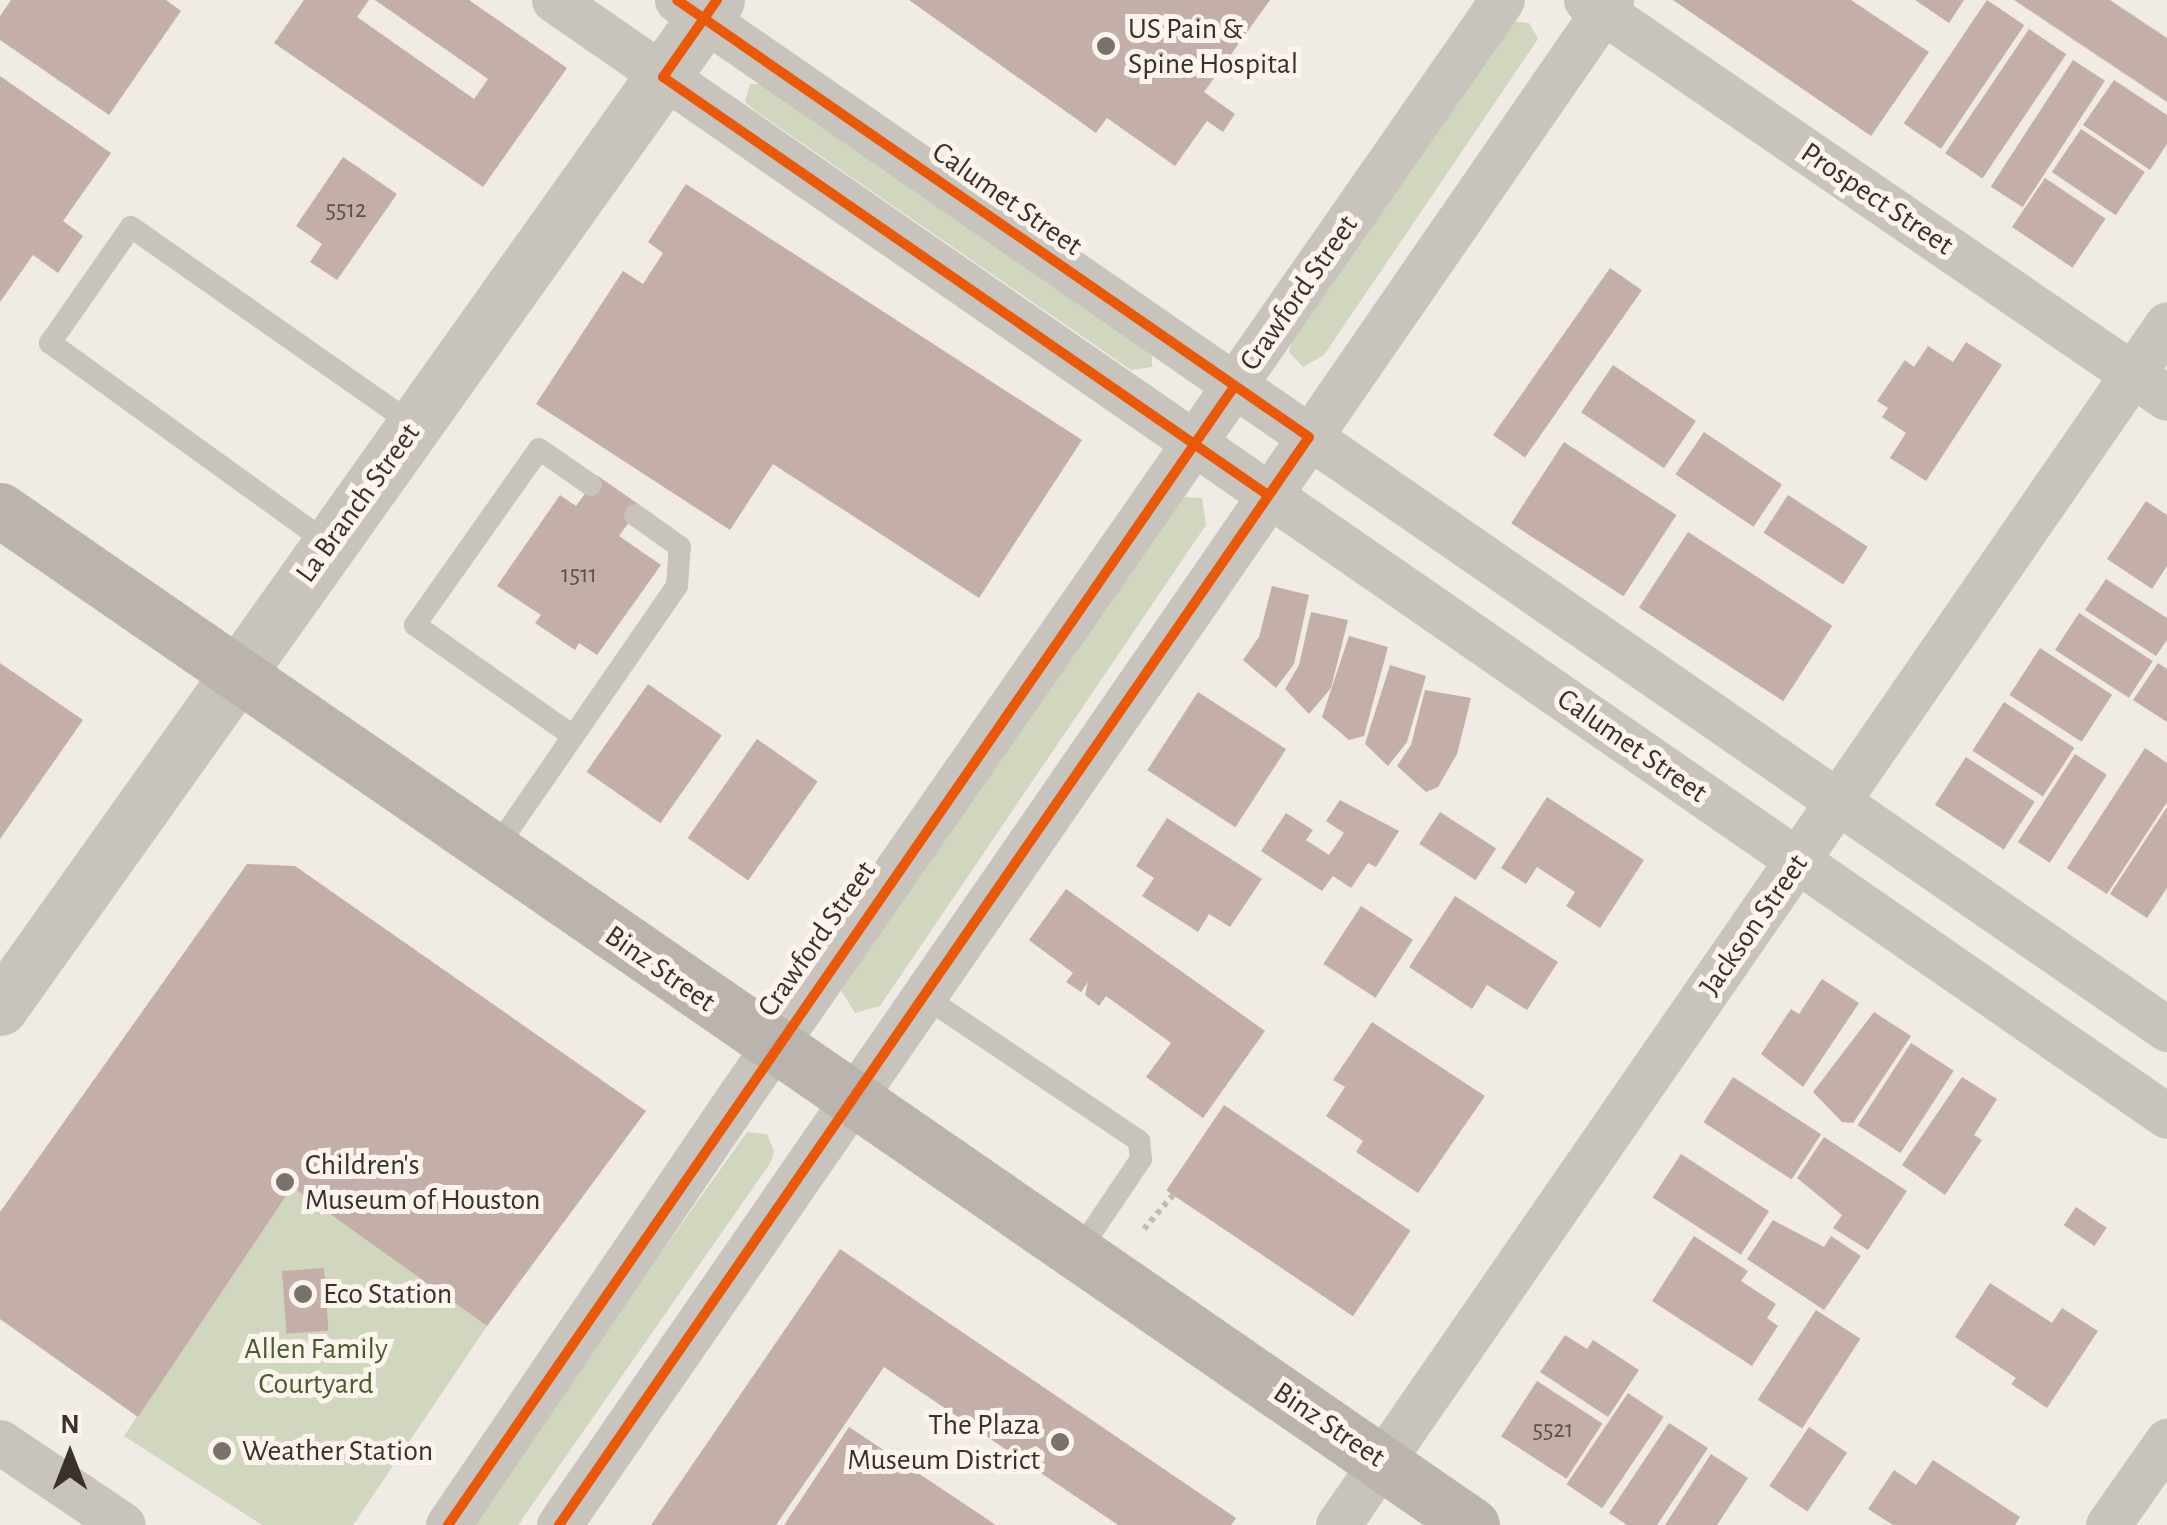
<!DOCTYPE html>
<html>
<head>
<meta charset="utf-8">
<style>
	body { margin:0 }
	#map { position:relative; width:2167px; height:1525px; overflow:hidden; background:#f0ebe5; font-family:"Alegreya Sans",sans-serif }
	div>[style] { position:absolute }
	.green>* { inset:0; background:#d1d6bf }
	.building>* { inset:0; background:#c3afa7; transform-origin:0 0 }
	.path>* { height:6px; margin-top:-3px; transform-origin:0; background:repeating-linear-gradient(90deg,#c2bbb6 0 5px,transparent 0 10px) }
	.service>* { height:22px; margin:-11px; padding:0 11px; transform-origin:11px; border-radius:11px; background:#c9c3be }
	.minor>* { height:45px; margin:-22.5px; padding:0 22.5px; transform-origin:22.5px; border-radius:22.5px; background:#c9c3be }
	.tertiary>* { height:55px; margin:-27.5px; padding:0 27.5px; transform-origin:27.5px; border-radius:27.5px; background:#c9c3be }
	.secondary>* { height:55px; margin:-27.5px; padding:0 27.5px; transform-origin:27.5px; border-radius:27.5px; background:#bab3ae }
	.cycleway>* { height:10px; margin:-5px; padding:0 5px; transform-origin:5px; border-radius:5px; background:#e8590c }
	.dots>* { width:28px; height:28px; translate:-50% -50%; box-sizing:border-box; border:5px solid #fbf5ee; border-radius:50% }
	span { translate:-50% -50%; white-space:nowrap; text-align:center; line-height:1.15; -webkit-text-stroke:10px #fbf5ee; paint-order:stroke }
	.number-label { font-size:25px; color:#5d504a }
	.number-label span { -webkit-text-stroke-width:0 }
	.poi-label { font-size:30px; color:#3b302b }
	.left { translate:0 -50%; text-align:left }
	.right { translate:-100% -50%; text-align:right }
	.street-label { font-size:30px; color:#3b302b }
	.park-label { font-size:30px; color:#4a5a2e }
	.north { position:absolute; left:20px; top:1405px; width:100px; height:100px; -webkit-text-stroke:8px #fbf5ee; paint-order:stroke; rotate:0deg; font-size:28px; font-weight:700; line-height:40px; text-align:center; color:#3b302b }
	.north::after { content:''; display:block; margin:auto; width:35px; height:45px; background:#3b302b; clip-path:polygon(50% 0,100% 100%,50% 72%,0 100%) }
</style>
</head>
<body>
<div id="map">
	<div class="green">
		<div style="clip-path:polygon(1510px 21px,1529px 23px,1538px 39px,1324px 355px,1303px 367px,1289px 352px,1293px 337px)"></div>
		<div style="clip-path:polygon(750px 84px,765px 84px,1152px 355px,1152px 367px,1131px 370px,757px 112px,745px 102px)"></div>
		<div style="clip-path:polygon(1183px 497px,1202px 498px,1206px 525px,880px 1006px,855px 1013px,840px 989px)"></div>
		<div style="clip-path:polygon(747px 1132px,767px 1134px,774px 1151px,771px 1162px,518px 1525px,467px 1525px)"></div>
		<div style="clip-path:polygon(292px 1187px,487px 1326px,353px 1525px,262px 1525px,124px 1436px)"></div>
	</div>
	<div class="building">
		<div style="clip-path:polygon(11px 0,166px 0,181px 11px,109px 115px,0 40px,0 16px)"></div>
		<div style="clip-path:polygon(304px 0,369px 0,357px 17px,474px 99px,488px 79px,375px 0,469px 0,567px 68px,483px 187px,274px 43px)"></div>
		<div style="clip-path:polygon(909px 0,1270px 0,1204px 92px,1235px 114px,1223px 132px,1207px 121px,1175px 166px,1107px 118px,1096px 133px)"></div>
		<div style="clip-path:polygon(1673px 0,1851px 0,1929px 52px,1871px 136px)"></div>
		<div style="clip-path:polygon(1915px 0,1964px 0,1949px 23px)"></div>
		<div style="left:1987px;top:0;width:45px;height:149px;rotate:34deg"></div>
		<div style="clip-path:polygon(2014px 0,2110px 0,2167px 38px,2167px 102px)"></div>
		<div style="left:2029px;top:29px;width:45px;height:150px;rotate:34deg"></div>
		<div style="left:2073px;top:60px;width:38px;height:151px;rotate:33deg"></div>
		<div style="clip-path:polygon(0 76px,111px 153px,63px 221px,83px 236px,58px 273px,33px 255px,0 302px)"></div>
		<div style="clip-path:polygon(2114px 80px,2167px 115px,2167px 144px,2150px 170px,2083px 125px)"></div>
		<div style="left:2081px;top:129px;width:77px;height:52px;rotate:34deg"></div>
		<div style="clip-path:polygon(343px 157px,397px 194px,337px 280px,310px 262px,322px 244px,296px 226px)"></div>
		<div style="left:2045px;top:178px;width:73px;height:59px;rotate:34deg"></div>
		<div style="clip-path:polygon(686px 184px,1082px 440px,979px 598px,773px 464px,730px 530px,536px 404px,623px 271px,643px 284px,663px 253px,648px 242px)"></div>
		<div style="left:1610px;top:268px;width:39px;height:204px;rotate:35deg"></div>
		<div style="clip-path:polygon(1966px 342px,2002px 365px,1926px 481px,1890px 458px,1906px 433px,1882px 417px,1888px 408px,1877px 401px,1905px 360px,1914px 367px,1928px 346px,1953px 362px)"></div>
		<div style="left:1613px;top:365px;width:100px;height:57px;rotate:34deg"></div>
		<div style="left:1704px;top:432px;width:94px;height:51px;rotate:34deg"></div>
		<div style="left:1564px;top:442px;width:134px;height:97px;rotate:33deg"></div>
		<div style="clip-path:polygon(598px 476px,641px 506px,619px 536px,661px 565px,597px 655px,579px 643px,575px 650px,535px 623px,541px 615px,497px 586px,560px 495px,576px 506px)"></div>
		<div style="left:1788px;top:495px;width:95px;height:45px;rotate:33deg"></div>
		<div style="clip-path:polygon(2146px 501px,2167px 515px,2167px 566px,2152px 589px,2107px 559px)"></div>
		<div style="left:1688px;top:532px;width:172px;height:90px;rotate:33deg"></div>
		<div style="clip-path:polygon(2106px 579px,2167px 618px,2167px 640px,2156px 656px,2085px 610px)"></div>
		<div style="clip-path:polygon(1272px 586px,1309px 595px,1294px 664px,1276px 688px,1243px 660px,1259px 637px)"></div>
		<div style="clip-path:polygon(1311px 612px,1348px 620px,1331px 688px,1309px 714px,1285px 689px,1299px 665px)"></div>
		<div style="left:2079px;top:613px;width:88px;height:44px;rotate:33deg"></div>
		<div style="clip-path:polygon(1349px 636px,1388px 647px,1364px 736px,1349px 740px,1322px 717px)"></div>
		<div style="left:2040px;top:648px;width:86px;height:56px;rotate:33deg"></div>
		<div style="clip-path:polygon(0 663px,83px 720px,0 839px)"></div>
		<div style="clip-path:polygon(2158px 663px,2167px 669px,2167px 722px,2133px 700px)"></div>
		<div style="clip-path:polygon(1390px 665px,1426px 676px,1407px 742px,1388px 766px,1365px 744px)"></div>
		<div style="left:648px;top:684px;width:90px;height:107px;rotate:35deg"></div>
		<div style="clip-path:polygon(1425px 690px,1471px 698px,1457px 754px,1438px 787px,1426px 792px,1397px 766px,1411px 745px)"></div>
		<div style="left:1198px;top:692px;width:105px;height:93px;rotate:33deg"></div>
		<div style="left:2004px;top:702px;width:84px;height:58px;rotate:33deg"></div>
		<div style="left:757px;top:739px;width:74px;height:121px;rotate:35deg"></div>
		<div style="clip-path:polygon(2145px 748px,2167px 763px,2167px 802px,2107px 894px,2067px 868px)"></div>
		<div style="left:2075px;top:754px;width:38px;height:105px;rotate:33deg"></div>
		<div style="left:1966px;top:757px;width:82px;height:57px;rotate:33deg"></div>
		<div style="clip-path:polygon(1547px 797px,1644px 860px,1600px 928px,1566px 906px,1575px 892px,1537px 867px,1526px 884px,1501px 868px)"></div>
		<div style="clip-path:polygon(1340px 800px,1399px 831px,1376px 867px,1368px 863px,1351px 888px,1333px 876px,1322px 891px,1261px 851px,1286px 813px,1313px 830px,1306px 840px,1329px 855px,1344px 833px,1326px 821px)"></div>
		<div style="clip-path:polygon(2167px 807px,2167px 888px,2147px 918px,2110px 894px)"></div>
		<div style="left:1440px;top:812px;width:67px;height:38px;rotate:33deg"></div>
		<div style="clip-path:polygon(1167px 818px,1262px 879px,1230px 927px,1209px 914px,1198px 932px,1142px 896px,1154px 878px,1136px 866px)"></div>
		<div style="clip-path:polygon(247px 864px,295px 866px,646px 1111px,487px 1326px,292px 1187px,138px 1417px,0 1319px,0 1212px)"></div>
		<div style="clip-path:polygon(1066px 889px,1265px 1031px,1203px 1118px,1146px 1077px,1171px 1043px,1106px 996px,1099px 1006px,1085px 995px,1088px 982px,1081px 992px,1066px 982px,1073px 973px,1029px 940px)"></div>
		<div style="clip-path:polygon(1455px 896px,1558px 962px,1527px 1010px,1487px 985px,1472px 1009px,1409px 967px)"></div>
		<div style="left:1361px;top:906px;width:62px;height:69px;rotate:33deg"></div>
		<div style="clip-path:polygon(1822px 979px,1859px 1003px,1803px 1087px,1761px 1054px,1791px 1009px,1799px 1014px)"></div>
		<div style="clip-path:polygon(1874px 1012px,1911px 1036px,1853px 1123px,1842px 1122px,1813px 1092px)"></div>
		<div style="clip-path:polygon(1372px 1022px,1485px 1096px,1418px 1193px,1356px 1152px,1363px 1141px,1326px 1116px,1345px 1087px,1333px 1080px)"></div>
		<div style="left:1911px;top:1043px;width:51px;height:98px;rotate:33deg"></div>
		<div style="left:1733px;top:1077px;width:105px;height:54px;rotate:33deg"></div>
		<div style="clip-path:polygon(1962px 1077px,1997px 1099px,1974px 1135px,1982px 1140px,1945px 1195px,1902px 1165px)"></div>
		<div style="left:1224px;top:1105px;width:225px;height:103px;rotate:34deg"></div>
		<div style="clip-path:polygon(1824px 1137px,1907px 1191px,1868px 1250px,1833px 1228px,1842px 1215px,1797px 1178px)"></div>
		<div style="left:1681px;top:1154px;width:105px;height:52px;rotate:33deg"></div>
		<div style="left:2076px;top:1207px;width:37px;height:22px;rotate:34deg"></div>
		<div style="clip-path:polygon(1773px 1220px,1824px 1247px,1831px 1236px,1861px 1256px,1824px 1310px,1747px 1259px)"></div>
		<div style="clip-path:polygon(1694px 1236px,1748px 1271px,1741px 1281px,1776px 1304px,1767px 1318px,1778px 1326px,1752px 1366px,1652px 1301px)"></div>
		<div style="clip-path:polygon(840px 1249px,1236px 1518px,1231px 1525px,1118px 1525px,884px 1367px,776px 1525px,651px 1525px)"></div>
		<div style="left:324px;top:1268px;width:63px;height:42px;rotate:86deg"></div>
		<div style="clip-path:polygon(1990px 1283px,2052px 1323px,2062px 1308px,2098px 1331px,2047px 1408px,2011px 1384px,2016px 1378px,1955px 1337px)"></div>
		<div style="left:1816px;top:1310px;width:53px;height:107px;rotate:33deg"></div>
		<div style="clip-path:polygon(1565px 1335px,1587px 1349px,1593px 1340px,1639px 1370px,1608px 1417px,1540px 1372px)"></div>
		<div style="left:1537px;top:1381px;width:78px;height:66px;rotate:33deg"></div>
		<div style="left:1628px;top:1393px;width:43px;height:110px;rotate:34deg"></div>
		<div style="clip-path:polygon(1669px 1423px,1708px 1448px,1657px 1525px,1627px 1525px,1609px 1513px)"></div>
		<div style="clip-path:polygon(849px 1427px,996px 1525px,784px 1525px)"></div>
		<div style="left:1809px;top:1427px;width:46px;height:71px;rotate:34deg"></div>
		<div style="clip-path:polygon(1711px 1454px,1748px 1478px,1717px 1525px,1665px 1525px)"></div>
		<div style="clip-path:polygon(1933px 1460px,2020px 1517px,2015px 1525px,1893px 1525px,1868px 1509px,1894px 1470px,1916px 1485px)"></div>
	</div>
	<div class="path">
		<div style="left:1144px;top:1229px;width:45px;rotate:-49.5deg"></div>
	</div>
	<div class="service">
		<div style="left:329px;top:544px;width:344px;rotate:-144.2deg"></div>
		<div style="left:50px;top:343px;width:141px;rotate:-55.1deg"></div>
		<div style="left:131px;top:227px;width:345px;rotate:35deg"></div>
		<div style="left:573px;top:736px;width:193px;rotate:-144.9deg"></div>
		<div style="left:415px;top:625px;width:215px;rotate:-54.8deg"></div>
		<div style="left:539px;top:449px;width:63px;rotate:34.7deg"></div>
		<div style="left:494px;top:851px;width:322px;rotate:-55.4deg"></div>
		<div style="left:677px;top:586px;width:39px;rotate:-86deg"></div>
		<div style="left:680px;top:547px;width:55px;rotate:-144.6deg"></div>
		<div style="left:922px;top:995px;width:262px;rotate:33.9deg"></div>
		<div style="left:1139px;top:1141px;width:18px;rotate:84deg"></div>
		<div style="left:1141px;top:1159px;width:115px;rotate:124deg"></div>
	</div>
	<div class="minor">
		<div style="left:554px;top:0;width:1961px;rotate:34.68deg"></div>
		<div style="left:677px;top:0;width:1811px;rotate:34.63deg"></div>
		<div style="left:1586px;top:0;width:704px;rotate:34.41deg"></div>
		<div style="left:0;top:1442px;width:148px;rotate:34deg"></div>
		<div style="left:448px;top:1525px;width:520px;rotate:-55.82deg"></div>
		<div style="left:740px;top:1095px;width:1334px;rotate:-55.17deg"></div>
		<div style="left:559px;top:1525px;width:1853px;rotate:-55.4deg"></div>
		<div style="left:1338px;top:1525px;width:1459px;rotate:-55.38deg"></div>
		<div style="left:2108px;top:1525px;width:103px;rotate:-54.9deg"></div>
	</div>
	<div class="tertiary">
		<div style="left:0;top:1008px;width:1237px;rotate:-54.58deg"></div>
	</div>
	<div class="secondary">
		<div style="left:0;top:510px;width:1788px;rotate:34.59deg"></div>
	</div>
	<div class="cycleway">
		<div style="left:717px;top:0;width:94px;rotate:125deg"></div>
		<div style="left:663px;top:77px;width:735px;rotate:34.64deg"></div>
		<div style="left:448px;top:1525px;width:1383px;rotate:-55.37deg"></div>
		<div style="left:559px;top:1525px;width:1321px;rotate:-55.42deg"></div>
		<div style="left:1309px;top:437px;width:768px;rotate:-145.34deg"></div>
	</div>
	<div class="dots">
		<div style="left:1106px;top:46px;background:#7a716c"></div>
		<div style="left:285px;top:1182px;background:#7a716c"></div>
		<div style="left:303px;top:1294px;background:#7a716c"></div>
		<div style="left:1060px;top:1442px;background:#7a716c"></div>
		<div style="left:222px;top:1451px;background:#7a716c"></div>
	</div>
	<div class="number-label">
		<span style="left:346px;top:210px">5512</span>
		<span style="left:579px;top:575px">1511</span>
		<span style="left:1553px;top:1430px">5521</span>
	</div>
	<div class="poi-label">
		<span class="left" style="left:1128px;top:46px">US Pain &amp;<br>Spine Hospital</span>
		<span class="left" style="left:305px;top:1182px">Children's<br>Museum of Houston</span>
		<span class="left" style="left:323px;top:1294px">Eco Station</span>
		<span class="right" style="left:1040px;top:1442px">The Plaza<br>Museum District</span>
		<span class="left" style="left:242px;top:1451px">Weather Station</span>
	</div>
	<div class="street-label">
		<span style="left:1007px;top:199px;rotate:35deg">Calumet Street</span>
		<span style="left:1877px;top:199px;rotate:34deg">Prospect Street</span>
		<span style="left:1299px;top:293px;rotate:-55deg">Crawford Street</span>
		<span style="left:358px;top:503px;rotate:-54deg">La Branch Street</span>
		<span style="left:1632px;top:746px;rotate:35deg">Calumet Street</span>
		<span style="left:1754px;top:925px;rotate:-55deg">Jackson Street</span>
		<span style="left:817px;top:939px;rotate:-55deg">Crawford Street</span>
		<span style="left:660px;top:969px;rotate:35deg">Binz Street</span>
		<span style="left:1329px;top:1425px;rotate:34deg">Binz Street</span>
	</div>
	<div class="park-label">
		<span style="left:316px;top:1366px">Allen Family<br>Courtyard</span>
	</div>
	<div class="north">N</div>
</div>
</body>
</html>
